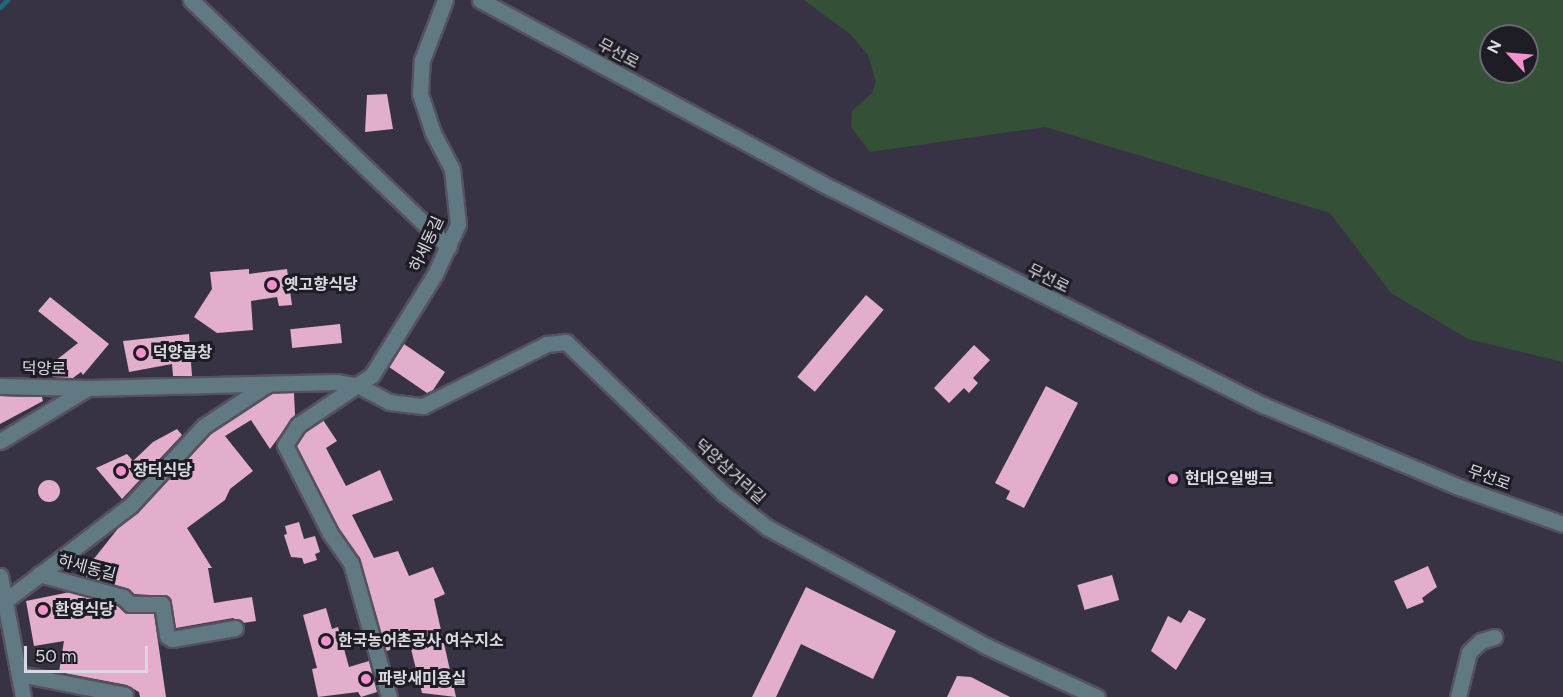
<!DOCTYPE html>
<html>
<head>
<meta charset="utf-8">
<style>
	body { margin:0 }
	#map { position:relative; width:1563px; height:697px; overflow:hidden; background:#383344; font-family:Figtree,"Noto Sans KR",sans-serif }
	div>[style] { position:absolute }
	.green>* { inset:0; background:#345037 }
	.stream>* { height:5px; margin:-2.5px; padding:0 2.5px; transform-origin:2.5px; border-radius:2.5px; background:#206778 }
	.building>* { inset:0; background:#e3aecb; transform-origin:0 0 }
	.round { border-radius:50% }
	.roads { filter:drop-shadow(2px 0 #555160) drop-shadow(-2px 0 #555160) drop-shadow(0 2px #555160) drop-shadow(0 -2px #555160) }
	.minor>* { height:15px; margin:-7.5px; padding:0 7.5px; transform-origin:7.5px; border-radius:7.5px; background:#607982 }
	.dots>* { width:16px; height:16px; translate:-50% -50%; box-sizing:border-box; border:3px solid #1e1c24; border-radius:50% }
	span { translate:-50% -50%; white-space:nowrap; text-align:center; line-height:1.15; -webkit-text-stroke:6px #1e1c24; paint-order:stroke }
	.street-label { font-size:16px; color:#dad8e2 }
	.poi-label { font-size:16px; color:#dad8e2; font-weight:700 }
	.left { translate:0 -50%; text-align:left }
	.north { position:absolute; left:1479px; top:24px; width:60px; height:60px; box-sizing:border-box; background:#1e1c24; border:2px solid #696770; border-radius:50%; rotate:296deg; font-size:16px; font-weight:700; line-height:24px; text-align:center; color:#dad8e2 }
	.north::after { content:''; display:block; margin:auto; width:21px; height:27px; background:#f690cf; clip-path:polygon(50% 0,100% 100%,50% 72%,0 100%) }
	.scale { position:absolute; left:24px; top:646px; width:124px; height:27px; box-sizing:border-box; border:3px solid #dad8e2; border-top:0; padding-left:8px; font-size:18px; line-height:21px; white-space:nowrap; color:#dad8e2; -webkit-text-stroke:4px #1e1c24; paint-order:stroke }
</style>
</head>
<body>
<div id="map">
	<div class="green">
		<div style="clip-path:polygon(evenodd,804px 0,1563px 0,1563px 362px,1468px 339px,1391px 293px,1330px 213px,1045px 127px,870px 152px,851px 127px,852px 111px,872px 93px,876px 82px,868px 55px,850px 34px,804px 0,1491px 36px,1527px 36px,1527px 72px,1491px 72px,1491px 36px)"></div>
	</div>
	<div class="stream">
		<div style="left:0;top:7px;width:10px;rotate:-45deg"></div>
	</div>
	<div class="building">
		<div style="clip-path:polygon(387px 94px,393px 129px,365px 132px,367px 95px)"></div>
		<div style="clip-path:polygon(249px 269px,249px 274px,287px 269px,292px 305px,279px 306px,277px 297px,251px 301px,253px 330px,217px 333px,194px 317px,212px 289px,210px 272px)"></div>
		<div style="left:866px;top:295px;width:23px;height:107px;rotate:40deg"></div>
		<div style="clip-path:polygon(50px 297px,109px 344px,83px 375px,81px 372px,73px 378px,53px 377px,49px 373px,50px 365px,78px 343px,38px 311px)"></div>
		<div style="left:340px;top:324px;width:19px;height:50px;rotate:84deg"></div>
		<div style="clip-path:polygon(189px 334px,192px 376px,173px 376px,172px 364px,129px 372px,123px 341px)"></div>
		<div style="clip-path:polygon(404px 344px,445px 372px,433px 390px,427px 393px,389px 367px)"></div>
		<div style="clip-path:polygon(974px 345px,990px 360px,973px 378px,978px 383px,969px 393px,964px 388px,949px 403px,934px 388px)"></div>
		<div style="clip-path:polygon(1046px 386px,1078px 403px,1024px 508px,1006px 499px,1010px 491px,995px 483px)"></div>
		<div style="clip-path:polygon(272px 393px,294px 393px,295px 415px,270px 449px,251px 420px,225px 436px,253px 471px,230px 489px,225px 500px,187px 528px,212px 568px,208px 568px,214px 603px,252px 597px,256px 621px,243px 623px,233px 618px,176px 628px,167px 596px,134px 594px,126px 588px,81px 575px,120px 526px,138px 512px,210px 434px)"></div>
		<div style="clip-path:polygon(0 396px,42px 397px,43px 401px,0 424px)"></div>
		<div style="clip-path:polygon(323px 420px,337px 441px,326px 448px,346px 486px,380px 470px,393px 500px,352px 515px,374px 558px,398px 551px,409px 576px,433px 567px,445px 594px,434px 599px,456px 697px,422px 693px,410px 645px,386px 651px,360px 560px,338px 528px,296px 446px,305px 432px)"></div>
		<div style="clip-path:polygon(177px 429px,182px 435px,122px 499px,96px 468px,127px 454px,133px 461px,153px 442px)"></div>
		<div class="round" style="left:38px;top:480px;width:22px;height:22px"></div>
		<div style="clip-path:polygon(299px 522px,304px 539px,315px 536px,320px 552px,315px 554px,317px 560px,304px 564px,302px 558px,291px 557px,284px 535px,287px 534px,285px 526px)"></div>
		<div style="clip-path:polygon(1428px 566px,1437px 587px,1422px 598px,1424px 602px,1407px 609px,1394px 581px)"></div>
		<div style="left:1112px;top:575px;width:26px;height:36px;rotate:74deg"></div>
		<div style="clip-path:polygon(806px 587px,896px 631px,873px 679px,801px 644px,776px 697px,752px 697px)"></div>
		<div style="clip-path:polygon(70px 592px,118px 606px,127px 613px,154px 614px,166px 697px,140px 697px,139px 692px,127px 685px,59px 672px,64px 641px,34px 646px,26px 601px)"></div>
		<div style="clip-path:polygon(326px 608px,332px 629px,338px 627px,349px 667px,369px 661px,377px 692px,361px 697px,358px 692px,318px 697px,312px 669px,317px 668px,303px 615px)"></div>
		<div style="clip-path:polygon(1189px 610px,1206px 619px,1176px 670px,1151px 651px,1168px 616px,1181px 623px)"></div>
		<div style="clip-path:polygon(957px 676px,971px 677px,1010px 697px,947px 697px)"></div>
	</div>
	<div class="roads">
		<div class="minor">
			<div style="left:191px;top:0;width:357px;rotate:43.8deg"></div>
			<div style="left:480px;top:0;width:400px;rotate:28.2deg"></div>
			<div style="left:833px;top:189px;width:481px;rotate:26.7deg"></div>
			<div style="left:1263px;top:405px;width:212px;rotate:22.7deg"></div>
			<div style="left:1459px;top:487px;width:110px;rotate:19.6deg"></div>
			<div style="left:0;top:386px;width:88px;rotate:1.3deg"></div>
			<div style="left:0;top:441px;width:103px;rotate:-31.1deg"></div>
			<div style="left:88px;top:388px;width:248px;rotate:-1.4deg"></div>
			<div style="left:336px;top:382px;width:23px;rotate:10deg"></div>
			<div style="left:359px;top:386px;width:34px;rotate:28deg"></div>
			<div style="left:389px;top:402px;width:34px;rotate:7deg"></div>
			<div style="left:423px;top:406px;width:139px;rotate:-26.6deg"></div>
			<div style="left:547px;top:344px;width:19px;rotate:-6deg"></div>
			<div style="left:566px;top:342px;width:219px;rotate:43.9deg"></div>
			<div style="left:724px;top:494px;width:56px;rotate:37.7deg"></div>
			<div style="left:768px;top:528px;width:248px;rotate:28.4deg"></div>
			<div style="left:986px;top:646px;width:122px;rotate:24.7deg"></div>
			<div style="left:39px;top:574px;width:87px;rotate:15.3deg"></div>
			<div style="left:123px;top:597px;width:10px;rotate:45deg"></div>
			<div style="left:130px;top:604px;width:32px"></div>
			<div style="left:162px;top:604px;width:32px;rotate:81deg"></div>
			<div style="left:167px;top:636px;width:6px;rotate:31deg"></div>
			<div style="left:172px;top:639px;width:64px;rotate:-9.9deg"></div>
			<div style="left:0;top:576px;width:123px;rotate:79.2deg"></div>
			<div style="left:5px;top:601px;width:158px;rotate:-37.3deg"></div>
			<div style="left:131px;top:505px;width:108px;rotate:-47.3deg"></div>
			<div style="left:204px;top:426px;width:77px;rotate:-33.3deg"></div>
			<div style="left:19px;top:674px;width:108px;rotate:11.2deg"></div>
			<div style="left:389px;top:697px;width:139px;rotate:-105.8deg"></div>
			<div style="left:351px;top:563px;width:37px;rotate:-125deg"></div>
			<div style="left:330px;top:533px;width:99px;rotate:-117.1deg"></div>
			<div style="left:285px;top:445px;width:24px;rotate:-57deg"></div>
			<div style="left:298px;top:425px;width:89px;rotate:-34deg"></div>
			<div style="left:372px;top:375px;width:119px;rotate:-58deg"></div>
			<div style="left:435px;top:274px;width:55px;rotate:-65.3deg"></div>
			<div style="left:458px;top:224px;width:55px;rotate:-96.2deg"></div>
			<div style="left:452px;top:169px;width:41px;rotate:-117.8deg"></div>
			<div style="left:433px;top:133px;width:41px;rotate:-108.4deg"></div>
			<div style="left:420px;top:94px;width:34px;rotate:-87deg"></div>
			<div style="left:422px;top:60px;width:64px;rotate:-69deg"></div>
			<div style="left:1458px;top:697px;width:46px;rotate:-76.3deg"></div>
			<div style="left:1469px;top:652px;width:16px;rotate:-43deg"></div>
			<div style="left:1481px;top:641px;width:14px;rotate:-17deg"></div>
		</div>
	</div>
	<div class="dots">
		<div style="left:272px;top:285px;background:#f690cf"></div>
		<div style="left:141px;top:353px;background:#f690cf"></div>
		<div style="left:121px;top:471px;background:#f690cf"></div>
		<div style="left:1173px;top:479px;background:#f690cf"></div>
		<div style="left:43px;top:610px;background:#f690cf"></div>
		<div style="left:326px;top:641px;background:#f690cf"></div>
		<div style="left:366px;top:679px;background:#f690cf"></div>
	</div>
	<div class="street-label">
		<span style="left:618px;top:54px;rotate:28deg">무선로</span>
		<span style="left:427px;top:244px;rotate:-65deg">하세동길</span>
		<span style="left:1048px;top:279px;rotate:26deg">무선로</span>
		<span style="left:44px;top:369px;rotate:1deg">덕양로</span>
		<span style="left:730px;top:472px;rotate:42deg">덕양삼거리길</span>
		<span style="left:1489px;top:478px;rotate:20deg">무선로</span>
		<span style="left:87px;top:568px;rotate:15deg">하세동길</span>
	</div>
	<div class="poi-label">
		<span class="left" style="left:284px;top:285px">옛고향식당</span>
		<span class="left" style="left:153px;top:353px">덕양곱창</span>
		<span class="left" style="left:133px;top:471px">장터식당</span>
		<span class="left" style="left:1185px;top:479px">현대오일뱅크</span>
		<span class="left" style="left:55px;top:610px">환영식당</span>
		<span class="left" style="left:338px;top:641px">한국농어촌공사 여수지소</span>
		<span class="left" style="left:378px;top:679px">파랑새미용실</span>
	</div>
	<div class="north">N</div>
	<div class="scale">50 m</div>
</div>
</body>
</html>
